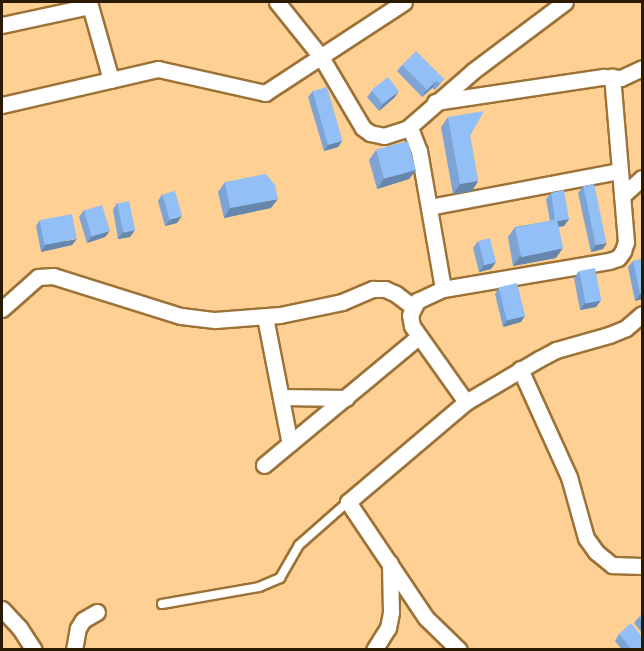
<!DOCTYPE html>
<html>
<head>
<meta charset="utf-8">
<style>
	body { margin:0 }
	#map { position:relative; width:644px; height:651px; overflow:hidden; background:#ffd094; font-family:"DejaVu Sans",sans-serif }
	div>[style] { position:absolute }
	.roads { filter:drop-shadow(2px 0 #9c7237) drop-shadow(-2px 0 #9c7237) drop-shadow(0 2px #9c7237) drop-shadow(0 -2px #9c7237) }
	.lane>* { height:8px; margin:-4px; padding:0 4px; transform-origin:4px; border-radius:4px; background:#fff }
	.street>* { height:15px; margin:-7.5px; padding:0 7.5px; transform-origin:7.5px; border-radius:7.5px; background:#fff }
	.wall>* { inset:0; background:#7da4d4 }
	.shaded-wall>* { inset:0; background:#6686ac }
	.building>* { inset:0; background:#91bff6; transform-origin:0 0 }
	span { translate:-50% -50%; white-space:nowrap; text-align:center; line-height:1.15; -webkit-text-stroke:4.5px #ffd094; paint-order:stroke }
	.frame { position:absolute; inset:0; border:3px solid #2a1a02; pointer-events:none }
</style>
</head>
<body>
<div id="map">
	<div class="roads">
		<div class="lane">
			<div style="left:162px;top:604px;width:98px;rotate:-9.9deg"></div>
			<div style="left:259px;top:587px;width:23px;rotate:-23deg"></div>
			<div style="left:280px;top:578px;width:38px;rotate:-60deg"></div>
			<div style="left:299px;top:545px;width:65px;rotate:-41.3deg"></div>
		</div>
		<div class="street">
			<div style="left:89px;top:2px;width:81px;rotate:74.2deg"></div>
			<div style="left:277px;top:2px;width:70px;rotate:51.3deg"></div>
			<div style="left:321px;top:57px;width:82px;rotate:59.4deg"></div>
			<div style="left:363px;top:128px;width:9px;rotate:36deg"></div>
			<div style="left:370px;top:133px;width:14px;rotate:12deg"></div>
			<div style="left:384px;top:136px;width:25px;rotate:-18deg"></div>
			<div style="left:408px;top:128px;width:6px;rotate:51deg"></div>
			<div style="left:412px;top:133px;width:19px;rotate:69deg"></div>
			<div style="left:419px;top:151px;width:140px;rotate:80.1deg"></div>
			<div style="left:2px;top:25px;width:90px;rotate:-12.2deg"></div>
			<div style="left:435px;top:102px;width:170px;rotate:-8.5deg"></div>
			<div style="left:603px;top:77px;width:18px;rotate:3deg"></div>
			<div style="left:621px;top:78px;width:23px;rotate:-25deg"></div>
			<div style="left:2px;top:105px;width:160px;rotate:-13deg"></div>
			<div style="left:158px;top:69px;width:110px;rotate:12.6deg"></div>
			<div style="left:265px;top:93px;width:166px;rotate:-33.2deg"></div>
			<div style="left:408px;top:128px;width:86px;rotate:-41.2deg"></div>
			<div style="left:473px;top:71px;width:115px;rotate:-36.9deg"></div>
			<div style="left:622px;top:196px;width:27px;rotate:-42deg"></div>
			<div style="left:429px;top:207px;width:194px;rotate:-10.7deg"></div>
			<div style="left:2px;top:309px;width:48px;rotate:-41.6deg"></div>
			<div style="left:38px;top:277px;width:15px;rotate:-4deg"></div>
			<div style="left:53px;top:276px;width:134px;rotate:17.4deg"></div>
			<div style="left:181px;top:316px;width:34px;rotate:7deg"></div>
			<div style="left:215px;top:320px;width:65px;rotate:-4.4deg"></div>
			<div style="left:280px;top:315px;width:63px;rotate:-11.8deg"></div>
			<div style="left:342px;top:302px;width:34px;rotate:-23deg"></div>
			<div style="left:373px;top:289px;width:12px"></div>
			<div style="left:385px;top:289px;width:12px;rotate:24deg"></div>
			<div style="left:396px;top:294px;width:21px;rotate:37deg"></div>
			<div style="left:265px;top:317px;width:129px;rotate:78.9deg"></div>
			<div style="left:520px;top:369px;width:119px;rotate:65.6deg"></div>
			<div style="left:569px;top:477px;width:63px;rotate:74.4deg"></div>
			<div style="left:586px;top:538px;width:17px;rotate:54deg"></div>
			<div style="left:596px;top:552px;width:21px;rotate:39deg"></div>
			<div style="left:612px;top:565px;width:30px;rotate:2deg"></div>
			<div style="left:281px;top:397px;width:65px;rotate:0.9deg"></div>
			<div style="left:466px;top:402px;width:85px;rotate:-30.5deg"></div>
			<div style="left:539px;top:359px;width:19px;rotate:-28deg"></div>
			<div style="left:556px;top:350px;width:55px;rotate:-15.8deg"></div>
			<div style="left:609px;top:335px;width:18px;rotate:-22deg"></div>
			<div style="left:626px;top:328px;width:21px;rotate:-41deg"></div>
			<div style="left:264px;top:465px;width:200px;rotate:-39.7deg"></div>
			<div style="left:2px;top:609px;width:25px;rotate:47deg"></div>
			<div style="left:19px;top:627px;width:27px;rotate:57deg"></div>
			<div style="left:74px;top:650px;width:22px;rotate:-80deg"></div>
			<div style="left:78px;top:628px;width:9px;rotate:-58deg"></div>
			<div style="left:83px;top:620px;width:16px;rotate:-30deg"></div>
			<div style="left:374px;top:650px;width:26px;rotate:-58deg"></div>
			<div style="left:388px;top:628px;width:16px;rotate:-79deg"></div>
			<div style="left:391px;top:612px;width:49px;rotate:-91.2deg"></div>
			<div style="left:459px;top:650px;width:46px;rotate:-135.9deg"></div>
			<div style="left:426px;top:618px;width:140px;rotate:-123.9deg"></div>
			<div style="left:348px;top:502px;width:155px;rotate:-40.3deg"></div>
			<div style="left:466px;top:402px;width:93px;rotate:-125.4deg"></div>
			<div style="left:412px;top:326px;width:11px;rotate:-100deg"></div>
			<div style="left:410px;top:315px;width:16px;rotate:-63deg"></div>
			<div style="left:417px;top:301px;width:29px;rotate:-25deg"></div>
			<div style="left:443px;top:289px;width:168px;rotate:-9.6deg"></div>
			<div style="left:609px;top:261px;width:9px;rotate:-18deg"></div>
			<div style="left:618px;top:258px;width:9px;rotate:-54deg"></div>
			<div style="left:623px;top:251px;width:9px;rotate:-72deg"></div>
			<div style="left:626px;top:242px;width:166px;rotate:-94.8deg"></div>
		</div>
	</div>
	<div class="wall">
		<div style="clip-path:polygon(402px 65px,444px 79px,435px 90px,432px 88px,422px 97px,397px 71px)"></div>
		<div style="clip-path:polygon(313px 91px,342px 141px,338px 147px,324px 151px,308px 97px)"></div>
		<div style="clip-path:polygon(372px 91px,395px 97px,379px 111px,367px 97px)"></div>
		<div style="clip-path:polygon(448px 117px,470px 136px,478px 181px,472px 191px,453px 194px,441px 127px)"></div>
		<div style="clip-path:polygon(376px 150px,416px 170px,409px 179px,377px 189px,369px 160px)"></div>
		<div style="clip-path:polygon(225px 182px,271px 208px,224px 218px,218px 192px)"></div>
		<div style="clip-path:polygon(583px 186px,603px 249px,591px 252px,578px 193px)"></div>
		<div style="clip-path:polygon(551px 193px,569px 219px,564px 226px,559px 227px,556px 258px,513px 266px,508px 237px,515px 227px,550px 221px,546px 199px)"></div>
		<div style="clip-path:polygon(162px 194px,177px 223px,165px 226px,158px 201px)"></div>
		<div style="clip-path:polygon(117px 203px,135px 230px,130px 237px,118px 239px,113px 210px)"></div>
		<div style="clip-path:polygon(84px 210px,105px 237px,87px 243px,79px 217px)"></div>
		<div style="clip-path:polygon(40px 220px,72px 245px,41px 252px,36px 226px)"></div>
		<div style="clip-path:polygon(478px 241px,491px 269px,479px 272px,473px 248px)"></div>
		<div style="clip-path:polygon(642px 259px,642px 299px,635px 301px,628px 267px,633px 261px)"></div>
		<div style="clip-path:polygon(579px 271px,601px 300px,596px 307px,580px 310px,574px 278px)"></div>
		<div style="clip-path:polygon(499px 288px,521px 322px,503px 327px,495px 294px)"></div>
		<div style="clip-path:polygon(642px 614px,642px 633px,634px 623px,639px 617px)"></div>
		<div style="clip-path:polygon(619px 634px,642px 650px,622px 650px,615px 641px)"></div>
	</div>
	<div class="shaded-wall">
		<div style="clip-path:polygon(436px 81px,432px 88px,422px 97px,427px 90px)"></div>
		<div style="clip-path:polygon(399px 91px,395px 97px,379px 111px,383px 104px)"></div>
		<div style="clip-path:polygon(342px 141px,338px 147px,324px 151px,328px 145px)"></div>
		<div style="clip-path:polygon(416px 170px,409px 179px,377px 189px,384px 179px)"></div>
		<div style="clip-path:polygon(478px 181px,472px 191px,453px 194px,460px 184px)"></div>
		<div style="clip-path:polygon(278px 199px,271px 208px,224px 218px,230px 208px)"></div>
		<div style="clip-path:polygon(182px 216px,177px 223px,165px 226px,170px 220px)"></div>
		<div style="clip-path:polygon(569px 219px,564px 226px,551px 228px,556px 221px)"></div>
		<div style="clip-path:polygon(135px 230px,130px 237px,118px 239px,123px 232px)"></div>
		<div style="clip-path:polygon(110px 231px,105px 237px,87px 243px,92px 236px)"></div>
		<div style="clip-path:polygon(77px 239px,72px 245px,41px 252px,45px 245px)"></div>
		<div style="clip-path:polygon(607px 243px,603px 249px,591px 252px,596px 245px)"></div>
		<div style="clip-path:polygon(563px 248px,556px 258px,513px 266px,520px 256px)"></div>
		<div style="clip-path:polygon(496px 262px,491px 269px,479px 272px,484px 265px)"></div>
		<div style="clip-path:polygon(640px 294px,642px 294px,642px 299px,635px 301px)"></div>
		<div style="clip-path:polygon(601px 300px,596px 307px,580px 310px,585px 303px)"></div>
		<div style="clip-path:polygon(525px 316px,521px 322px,503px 327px,507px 320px)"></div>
	</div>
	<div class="building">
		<div style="clip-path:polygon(416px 51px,444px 79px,440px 83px,436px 81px,427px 90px,402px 65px)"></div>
		<div style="left:388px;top:77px;width:18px;height:21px;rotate:52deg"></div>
		<div style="left:327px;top:87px;width:56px;height:15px;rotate:74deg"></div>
		<div style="clip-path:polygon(484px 111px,470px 136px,478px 181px,460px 184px,448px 117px)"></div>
		<div style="left:408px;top:141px;width:30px;height:33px;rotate:75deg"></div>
		<div style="clip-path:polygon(266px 174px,275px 185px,278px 199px,230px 208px,225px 182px)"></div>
		<div style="left:594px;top:184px;width:60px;height:11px;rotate:78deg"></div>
		<div style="clip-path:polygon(564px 190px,569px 219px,558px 221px,557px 219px,555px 220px,551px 193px)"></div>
		<div style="left:175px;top:191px;width:26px;height:13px;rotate:74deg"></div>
		<div style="left:129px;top:201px;width:30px;height:12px;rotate:78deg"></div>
		<div style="left:102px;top:205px;width:27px;height:19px;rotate:73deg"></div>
		<div style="left:72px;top:214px;width:25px;height:33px;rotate:79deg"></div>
		<div style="left:557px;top:219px;width:30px;height:43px;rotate:78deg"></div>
		<div style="left:490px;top:238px;width:25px;height:12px;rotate:76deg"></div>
		<div style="clip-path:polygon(642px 259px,642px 294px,640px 294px,633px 261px)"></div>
		<div style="left:595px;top:268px;width:33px;height:16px;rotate:79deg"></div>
		<div style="left:517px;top:283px;width:34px;height:19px;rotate:76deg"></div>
		<div style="clip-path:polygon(642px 614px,642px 621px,639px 617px)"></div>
		<div style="clip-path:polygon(631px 623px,642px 637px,642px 650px,632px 650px,619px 634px)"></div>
	</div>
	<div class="frame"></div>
</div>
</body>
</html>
